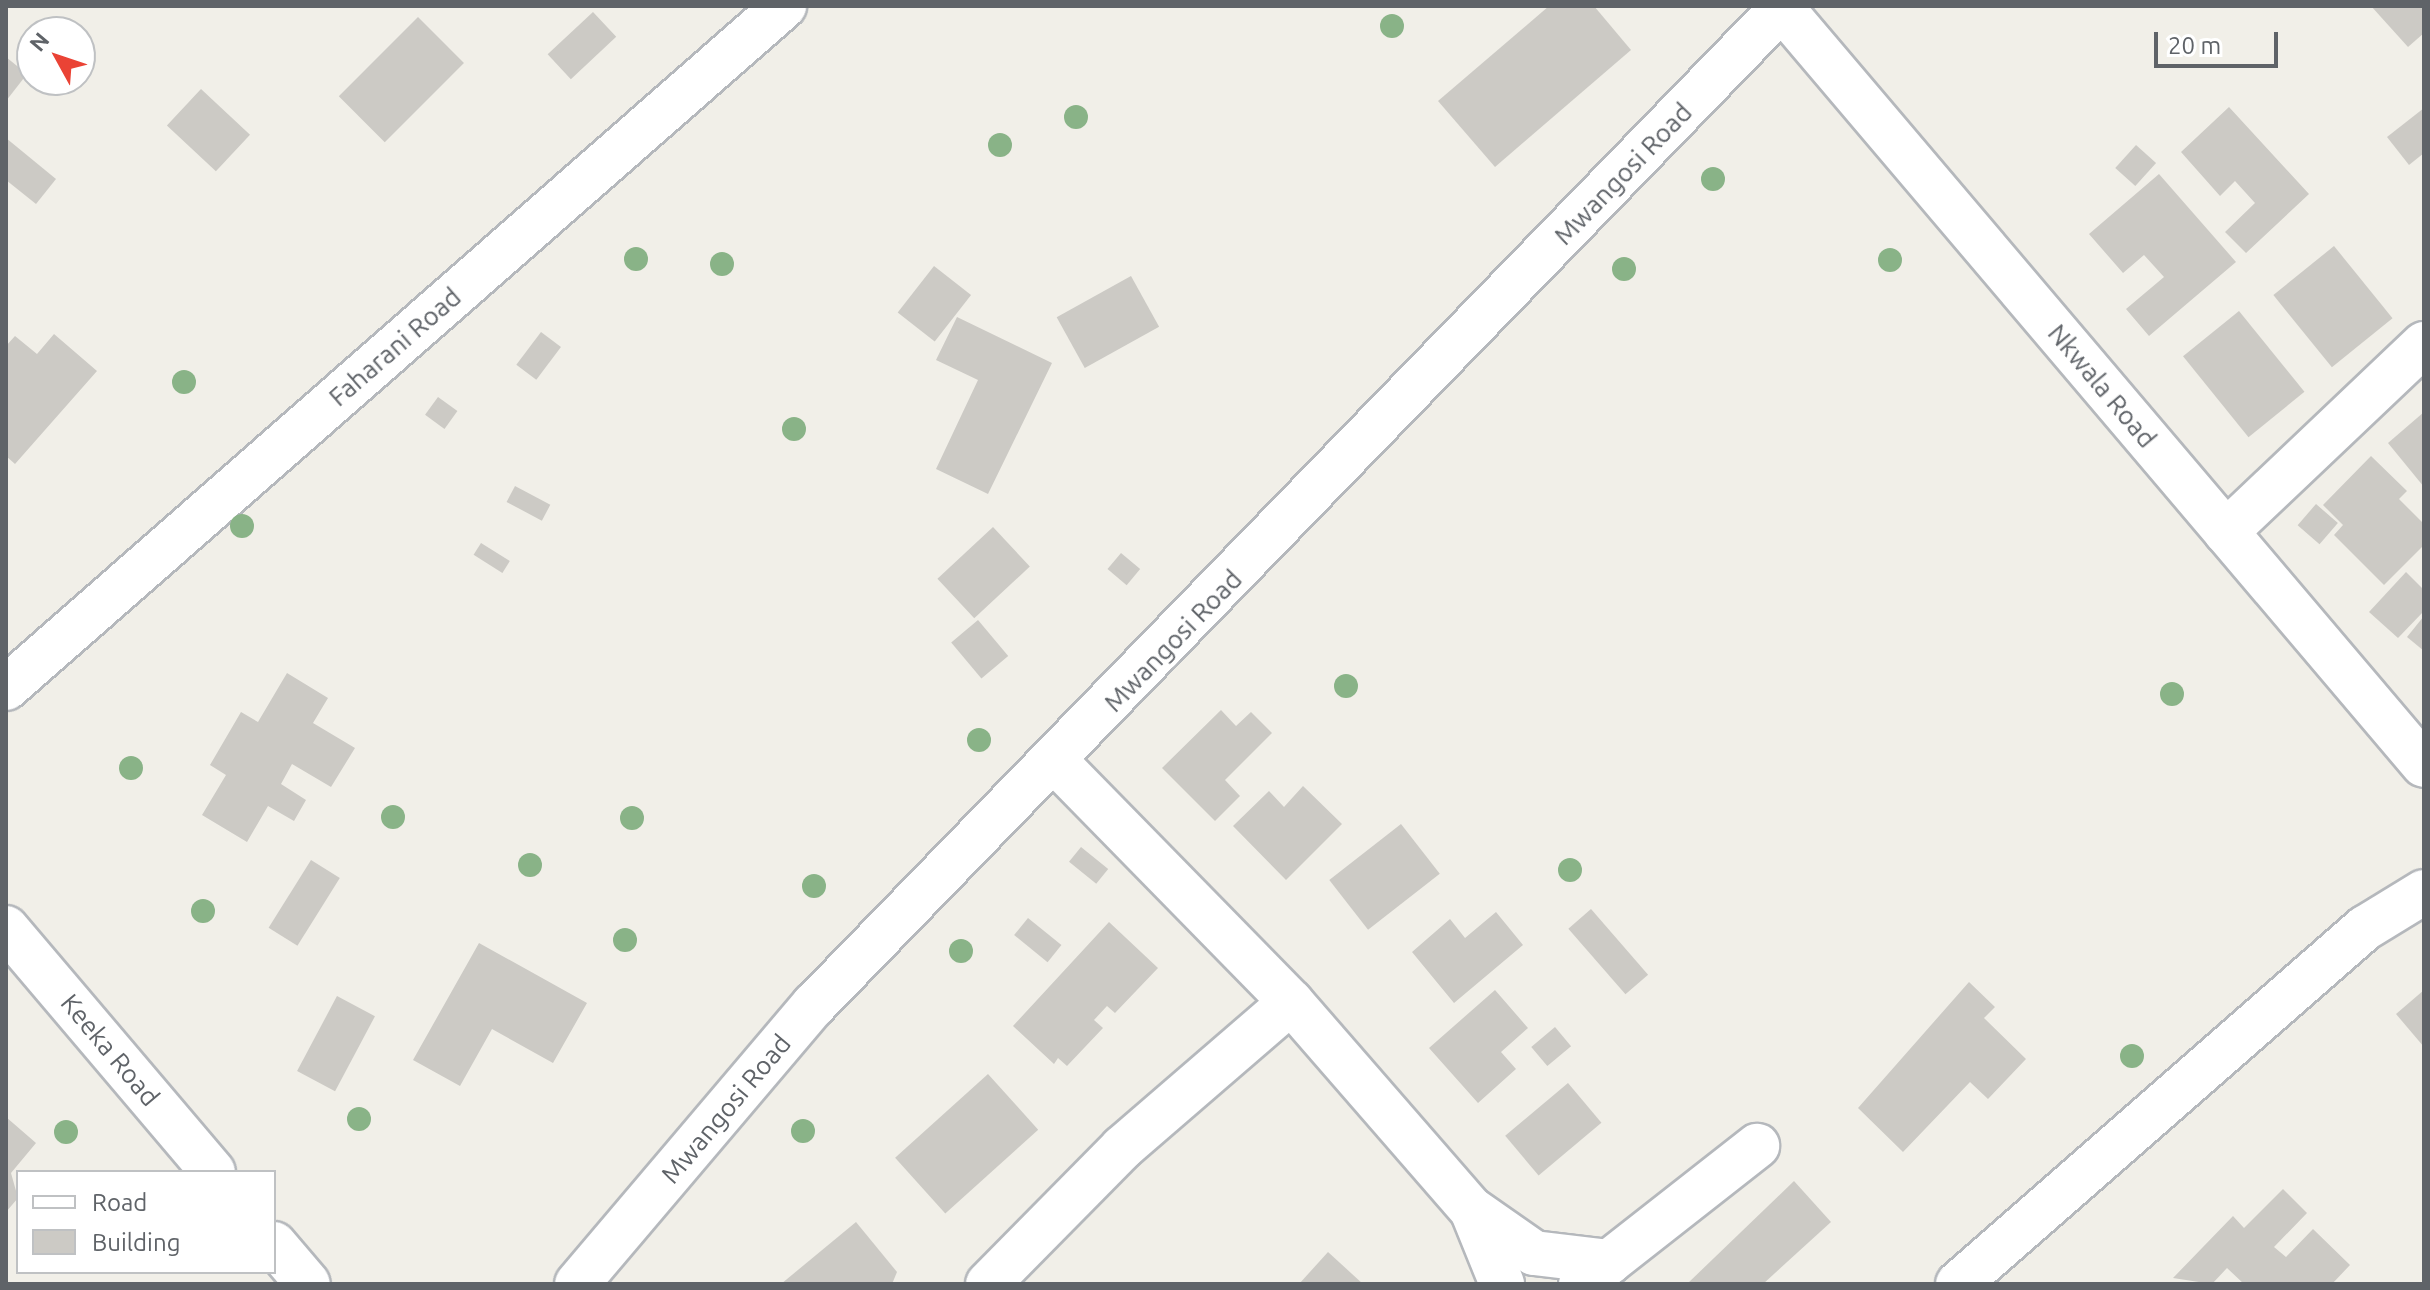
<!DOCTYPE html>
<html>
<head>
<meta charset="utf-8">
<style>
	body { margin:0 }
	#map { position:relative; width:2430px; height:1290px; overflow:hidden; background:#f1efe8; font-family:Ubuntu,sans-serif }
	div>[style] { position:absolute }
	.building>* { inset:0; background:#cccac5; transform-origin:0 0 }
	.roads { filter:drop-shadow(2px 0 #b5b8bc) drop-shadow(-2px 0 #b5b8bc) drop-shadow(0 2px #b5b8bc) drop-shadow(0 -2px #b5b8bc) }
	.minor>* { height:44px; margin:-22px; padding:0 22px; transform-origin:22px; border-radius:22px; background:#fff }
	.tertiary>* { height:44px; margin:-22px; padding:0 22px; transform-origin:22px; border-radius:22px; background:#fff }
	.trees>* { width:24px; height:24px; margin:-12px; border-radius:50%; background:#89b387 }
	span { translate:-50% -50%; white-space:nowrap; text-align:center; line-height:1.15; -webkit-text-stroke:8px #fff; paint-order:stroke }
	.street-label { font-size:26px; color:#5f6368 }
	.frame { position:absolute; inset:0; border:8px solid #5f6368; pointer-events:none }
	.legend { position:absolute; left:16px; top:1170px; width:260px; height:104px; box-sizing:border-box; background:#fff; border:2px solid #bfc1c3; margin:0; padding:10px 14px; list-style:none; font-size:24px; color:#5f6368 }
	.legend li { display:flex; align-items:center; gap:16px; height:40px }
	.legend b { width:40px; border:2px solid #bfc1c3 }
	.north { position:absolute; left:16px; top:16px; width:80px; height:80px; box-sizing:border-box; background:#fff; border:2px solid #bfc1c3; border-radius:50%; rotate:310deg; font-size:22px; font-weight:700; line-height:32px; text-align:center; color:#5f6368 }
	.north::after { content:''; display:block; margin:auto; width:28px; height:36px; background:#ea4335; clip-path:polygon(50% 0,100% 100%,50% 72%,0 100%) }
	.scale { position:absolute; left:2154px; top:32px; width:124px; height:36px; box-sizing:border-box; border:4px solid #5f6368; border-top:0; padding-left:10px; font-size:24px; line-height:28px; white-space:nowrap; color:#5f6368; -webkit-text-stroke:6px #fff; paint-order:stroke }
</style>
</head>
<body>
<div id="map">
	<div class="building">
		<div style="clip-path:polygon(1549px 6px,1594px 6px,1631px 50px,1495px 167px,1438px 101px)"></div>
		<div style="clip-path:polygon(2371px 6px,2424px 6px,2424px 33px,2408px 47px)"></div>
		<div style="left:593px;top:12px;width:34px;height:62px;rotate:47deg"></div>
		<div style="left:418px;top:17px;width:65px;height:112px;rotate:45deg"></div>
		<div style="clip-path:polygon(6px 57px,27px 74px,6px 101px)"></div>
		<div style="left:201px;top:89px;width:67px;height:50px;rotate:43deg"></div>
		<div style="clip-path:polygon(2229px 107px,2309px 194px,2246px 253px,2225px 232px,2255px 203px,2235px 181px,2220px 196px,2181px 152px)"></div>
		<div style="clip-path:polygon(2424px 108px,2424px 153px,2409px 165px,2387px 137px)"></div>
		<div style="clip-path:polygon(6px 138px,56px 179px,36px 204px,6px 180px)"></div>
		<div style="left:2136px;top:145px;width:27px;height:31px;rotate:42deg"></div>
		<div style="clip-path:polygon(2159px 174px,2236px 262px,2149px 336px,2126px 309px,2164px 277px,2144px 255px,2123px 273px,2089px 234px)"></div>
		<div style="left:2334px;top:246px;width:93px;height:78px;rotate:51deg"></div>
		<div style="left:934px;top:266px;width:47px;height:59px;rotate:38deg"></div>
		<div style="left:1131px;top:276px;width:58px;height:85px;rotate:61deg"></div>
		<div style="left:2239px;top:311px;width:104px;height:72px;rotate:51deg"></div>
		<div style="clip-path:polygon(957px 317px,1052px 363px,988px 494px,936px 469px,978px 380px,936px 360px)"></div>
		<div style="left:541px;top:332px;width:25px;height:41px;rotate:37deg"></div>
		<div style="clip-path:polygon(54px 334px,97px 371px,15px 464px,6px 456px,6px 346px,15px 336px,37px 354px)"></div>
		<div style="left:438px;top:397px;width:24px;height:22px;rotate:36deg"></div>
		<div style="clip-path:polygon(2424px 412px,2424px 487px,2388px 443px)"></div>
		<div style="clip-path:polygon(2371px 456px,2407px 491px,2399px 499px,2424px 524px,2424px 545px,2384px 585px,2334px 535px,2343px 525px,2323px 505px)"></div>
		<div style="left:515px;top:486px;width:40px;height:18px;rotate:28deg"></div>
		<div style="left:2316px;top:504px;width:29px;height:28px;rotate:41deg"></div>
		<div style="left:993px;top:527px;width:54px;height:76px;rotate:47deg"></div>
		<div style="left:481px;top:543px;width:34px;height:14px;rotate:32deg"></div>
		<div style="left:1121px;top:553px;width:25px;height:21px;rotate:40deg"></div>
		<div style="clip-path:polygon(2406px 572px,2424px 590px,2424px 611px,2398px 638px,2369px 612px)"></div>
		<div style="clip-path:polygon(2424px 616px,2424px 651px,2407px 637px)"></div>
		<div style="left:978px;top:620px;width:47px;height:35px;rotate:50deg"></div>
		<div style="clip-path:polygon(287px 673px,328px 698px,313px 723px,355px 748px,331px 787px,292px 764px,281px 784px,306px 800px,294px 821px,268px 806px,247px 842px,202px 815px,226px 775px,210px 765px,241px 712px,258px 722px)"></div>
		<div style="clip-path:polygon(1221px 710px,1236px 726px,1251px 712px,1272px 733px,1225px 780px,1240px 796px,1215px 821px,1162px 768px)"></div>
		<div style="clip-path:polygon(1303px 786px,1342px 824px,1286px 880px,1233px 826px,1269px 791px,1284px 807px)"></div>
		<div style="left:1401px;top:824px;width:63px;height:91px;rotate:52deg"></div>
		<div style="left:1081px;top:847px;width:35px;height:19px;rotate:39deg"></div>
		<div style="left:311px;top:860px;width:34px;height:80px;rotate:32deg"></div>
		<div style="left:1591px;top:909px;width:87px;height:30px;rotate:49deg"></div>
		<div style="clip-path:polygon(1496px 912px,1523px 945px,1454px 1003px,1412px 952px,1450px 919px,1465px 938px)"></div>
		<div style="left:1028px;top:918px;width:43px;height:22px;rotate:39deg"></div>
		<div style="clip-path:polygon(1109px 922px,1158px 968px,1115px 1013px,1107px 1006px,1094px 1020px,1103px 1028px,1067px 1066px,1058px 1058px,1054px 1064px,1013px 1026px)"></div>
		<div style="clip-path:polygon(479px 943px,587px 1003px,553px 1063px,492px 1029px,460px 1086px,413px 1060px)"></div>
		<div style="clip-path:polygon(1969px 982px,1995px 1007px,1984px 1018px,2026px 1059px,1988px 1099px,1970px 1082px,1903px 1152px,1858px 1108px)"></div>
		<div style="clip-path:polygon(1495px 990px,1528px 1028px,1501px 1052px,1516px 1069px,1478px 1103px,1429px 1048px)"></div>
		<div style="clip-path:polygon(2424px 990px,2424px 1047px,2396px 1014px)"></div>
		<div style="left:337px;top:996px;width:43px;height:85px;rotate:28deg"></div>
		<div style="left:1555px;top:1027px;width:25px;height:31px;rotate:50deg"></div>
		<div style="left:988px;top:1074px;width:75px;height:125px;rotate:48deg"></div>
		<div style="left:1568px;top:1083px;width:52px;height:82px;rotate:50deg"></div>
		<div style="clip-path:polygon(6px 1117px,36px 1143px,11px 1173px,18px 1198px,6px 1212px)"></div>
		<div style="clip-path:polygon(1794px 1181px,1831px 1222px,1763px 1284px,1687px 1284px)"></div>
		<div style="clip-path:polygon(2283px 1189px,2307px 1213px,2274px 1247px,2286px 1257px,2313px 1229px,2350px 1265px,2332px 1284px,2244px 1284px,2227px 1268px,2212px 1284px,2173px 1278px,2233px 1216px,2244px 1228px)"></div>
		<div style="clip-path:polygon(856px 1222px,897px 1272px,892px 1284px,781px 1284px)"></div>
		<div style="clip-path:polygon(1328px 1252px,1363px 1284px,1299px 1284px)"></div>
	</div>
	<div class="roads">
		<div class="minor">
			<div style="left:1780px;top:6px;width:995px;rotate:49.69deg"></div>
			<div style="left:2226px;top:532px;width:273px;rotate:-43.5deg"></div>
			<div style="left:6px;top:688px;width:1035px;rotate:-41.24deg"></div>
			<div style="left:1056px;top:762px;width:336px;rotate:45.6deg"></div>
			<div style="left:1291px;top:1002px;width:276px;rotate:49deg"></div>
			<div style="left:1472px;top:1210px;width:80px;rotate:67.9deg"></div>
			<div style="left:1474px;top:1211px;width:73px;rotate:35deg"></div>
			<div style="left:1534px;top:1253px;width:76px;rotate:6.8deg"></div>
			<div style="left:577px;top:1284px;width:366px;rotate:-49.7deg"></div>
			<div style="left:814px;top:1005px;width:1390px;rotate:-45.85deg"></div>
			<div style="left:988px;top:1284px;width:191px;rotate:-45.4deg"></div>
			<div style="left:1122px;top:1148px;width:223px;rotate:-40.8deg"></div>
			<div style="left:1581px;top:1284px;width:224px;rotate:-38.1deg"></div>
		</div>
		<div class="tertiary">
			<div style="left:6px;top:928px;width:320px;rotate:49.7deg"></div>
			<div style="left:274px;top:1244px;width:52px;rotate:49.6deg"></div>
			<div style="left:1958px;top:1284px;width:541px;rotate:-41.18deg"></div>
			<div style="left:2365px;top:928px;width:69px;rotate:-31.4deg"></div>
		</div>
	</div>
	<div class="trees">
		<div style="left:1392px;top:26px"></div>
		<div style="left:1076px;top:117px"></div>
		<div style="left:1000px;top:145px"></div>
		<div style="left:1713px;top:179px"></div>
		<div style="left:636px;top:259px"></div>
		<div style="left:1890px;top:260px"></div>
		<div style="left:722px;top:264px"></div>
		<div style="left:1624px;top:269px"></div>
		<div style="left:184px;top:382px"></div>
		<div style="left:794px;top:429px"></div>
		<div style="left:242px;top:526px"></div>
		<div style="left:1346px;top:686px"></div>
		<div style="left:2172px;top:694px"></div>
		<div style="left:979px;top:740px"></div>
		<div style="left:131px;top:768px"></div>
		<div style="left:393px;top:817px"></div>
		<div style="left:632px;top:818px"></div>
		<div style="left:530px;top:865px"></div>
		<div style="left:1570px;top:870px"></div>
		<div style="left:814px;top:886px"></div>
		<div style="left:203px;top:911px"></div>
		<div style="left:625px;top:940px"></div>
		<div style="left:961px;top:951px"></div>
		<div style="left:2132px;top:1056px"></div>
		<div style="left:359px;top:1119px"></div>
		<div style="left:803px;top:1131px"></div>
		<div style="left:66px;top:1132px"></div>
	</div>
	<div class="street-label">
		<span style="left:1623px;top:174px;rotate:-46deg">Mwangosi Road</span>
		<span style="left:395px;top:347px;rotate:-41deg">Faharani Road</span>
		<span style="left:2102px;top:386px;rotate:50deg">Nkwala Road</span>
		<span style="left:1173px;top:641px;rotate:-46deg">Mwangosi Road</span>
		<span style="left:110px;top:1050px;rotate:50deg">Keeka Road</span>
		<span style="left:726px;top:1109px;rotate:-50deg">Mwangosi Road</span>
	</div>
	<div class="frame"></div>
	<ul class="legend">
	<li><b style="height:10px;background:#fff"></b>Road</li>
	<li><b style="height:22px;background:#cccac5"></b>Building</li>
	</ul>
	<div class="north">N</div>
	<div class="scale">20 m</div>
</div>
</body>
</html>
